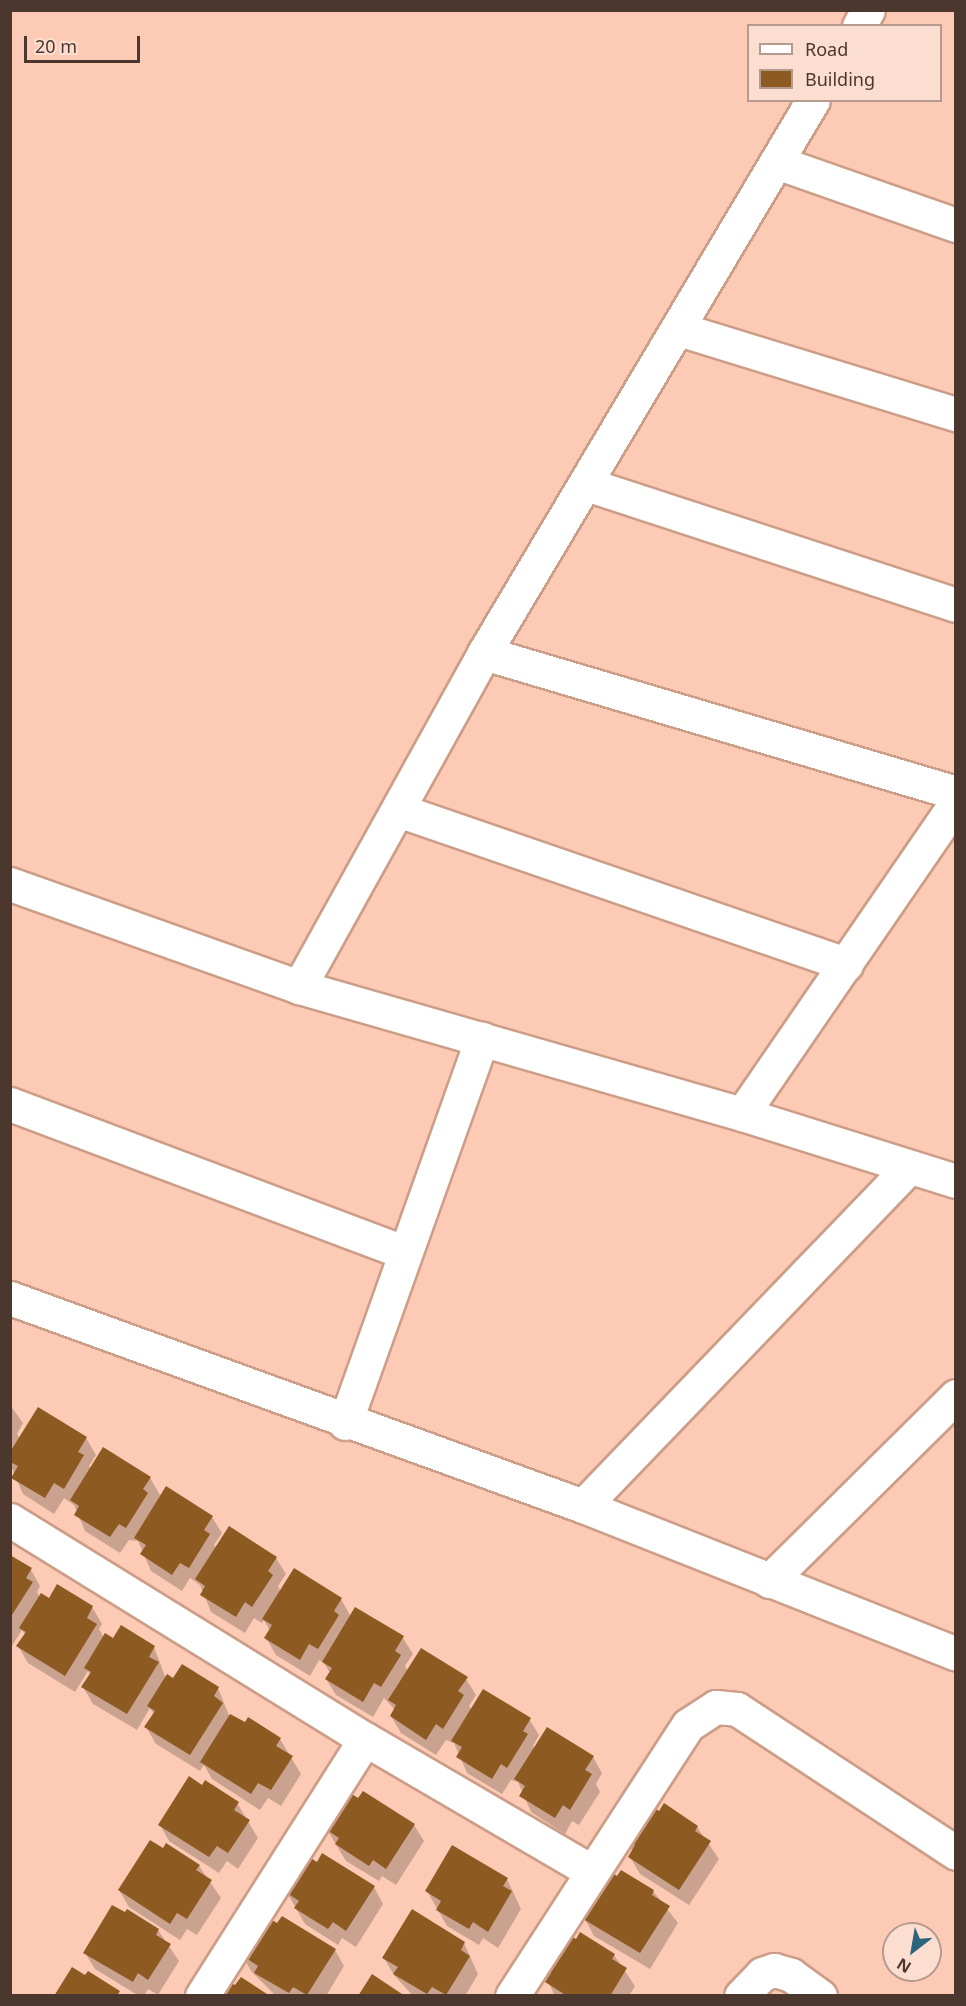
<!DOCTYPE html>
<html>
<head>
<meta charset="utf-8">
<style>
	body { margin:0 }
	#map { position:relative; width:966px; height:2006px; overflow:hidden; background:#fdcbb5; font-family:"Noto Sans",sans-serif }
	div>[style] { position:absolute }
	.shadow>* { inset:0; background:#0003 }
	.building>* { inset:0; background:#8d5a21 }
	.roads { filter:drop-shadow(2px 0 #cc9d87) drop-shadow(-2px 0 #cc9d87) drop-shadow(0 2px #cc9d87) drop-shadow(0 -2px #cc9d87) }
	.minor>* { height:33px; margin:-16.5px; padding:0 16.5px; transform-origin:16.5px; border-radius:16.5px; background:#fff }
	span { translate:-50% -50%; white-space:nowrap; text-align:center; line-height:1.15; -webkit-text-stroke:6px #fcded0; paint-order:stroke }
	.frame { position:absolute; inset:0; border:12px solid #4b372e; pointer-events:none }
	.legend { position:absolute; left:747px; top:24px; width:195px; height:78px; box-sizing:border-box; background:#fcded0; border:2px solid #b59b8f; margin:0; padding:8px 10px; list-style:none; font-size:18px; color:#4b372e }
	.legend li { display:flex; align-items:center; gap:12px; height:30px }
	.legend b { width:30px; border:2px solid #b59b8f }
	.north { position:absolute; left:882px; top:1922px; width:60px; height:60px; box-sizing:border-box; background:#fcded0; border:2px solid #b59b8f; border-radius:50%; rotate:211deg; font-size:16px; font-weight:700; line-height:24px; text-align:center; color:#4b372e }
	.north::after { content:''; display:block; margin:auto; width:21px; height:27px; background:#29667d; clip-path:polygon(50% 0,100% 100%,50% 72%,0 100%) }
	.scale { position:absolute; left:24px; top:36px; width:116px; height:27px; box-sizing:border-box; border:3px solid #4b372e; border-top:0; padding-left:8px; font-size:18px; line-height:21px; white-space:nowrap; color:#4b372e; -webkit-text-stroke:4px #fcded0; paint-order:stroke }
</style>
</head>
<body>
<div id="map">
	<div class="shadow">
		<div style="clip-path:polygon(10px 1405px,23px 1423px,17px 1434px,20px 1439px,86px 1438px,96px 1455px,89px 1466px,91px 1470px,150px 1478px,160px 1495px,155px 1508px,212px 1517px,222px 1533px,214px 1545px,217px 1549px,276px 1558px,286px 1574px,278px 1586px,281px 1592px,341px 1599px,351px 1617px,356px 1609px,403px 1638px,413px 1654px,405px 1666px,408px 1671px,466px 1679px,476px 1695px,469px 1706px,472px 1710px,529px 1719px,539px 1735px,533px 1746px,535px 1749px,593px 1757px,602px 1773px,596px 1784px,600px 1792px,579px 1825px,572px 1821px,565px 1834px,531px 1812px,518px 1782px,511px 1780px,502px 1794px,467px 1773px,454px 1743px,446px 1740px,436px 1755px,401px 1733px,391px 1716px,395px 1710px,384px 1698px,373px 1717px,336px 1695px,326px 1679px,330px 1673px,324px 1663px,319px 1660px,310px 1676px,276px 1655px,266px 1638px,270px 1631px,264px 1620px,262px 1623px,254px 1618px,245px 1633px,211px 1612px,200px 1585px,190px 1578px,182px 1591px,151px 1571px,138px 1541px,129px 1540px,120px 1553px,85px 1531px,74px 1505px,64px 1498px,54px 1514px,23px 1494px,10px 1464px)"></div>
		<div style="clip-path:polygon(10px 1557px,31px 1570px,40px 1586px,37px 1592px,40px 1597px,92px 1607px,102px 1624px,99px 1629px,104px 1638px,154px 1647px,166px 1679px,218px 1688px,230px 1718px,245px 1724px,248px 1719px,280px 1739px,301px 1774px,281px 1806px,268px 1798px,260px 1810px,212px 1779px,204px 1765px,200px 1771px,156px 1744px,146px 1727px,154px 1715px,150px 1708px,137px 1730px,93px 1704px,83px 1687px,90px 1675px,88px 1671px,75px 1692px,28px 1663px,18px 1646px,25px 1635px,22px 1630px,10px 1649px)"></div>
		<div style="clip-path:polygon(203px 1787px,237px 1803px,258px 1838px,238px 1869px,227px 1861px,219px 1873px,169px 1841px,160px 1825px)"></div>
		<div style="clip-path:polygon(659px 1813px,697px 1827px,719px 1859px,689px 1905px,640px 1874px,630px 1857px,633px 1852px,624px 1837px)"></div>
		<div style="clip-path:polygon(414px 1825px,424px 1841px,396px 1885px,382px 1876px,379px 1881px,346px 1861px,326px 1828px)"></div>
		<div style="clip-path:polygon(199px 1866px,221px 1898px,197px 1935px,187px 1929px,180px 1940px,129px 1907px,119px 1890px)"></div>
		<div style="clip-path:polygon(618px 1878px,653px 1891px,678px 1923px,650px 1969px,594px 1936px,585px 1919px,580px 1904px)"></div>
		<div style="clip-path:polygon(507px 1879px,521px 1909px,498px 1948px,483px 1938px,479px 1945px,447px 1926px,427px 1891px)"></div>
		<div style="clip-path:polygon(374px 1887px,383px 1904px,356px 1947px,342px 1938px,338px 1945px,305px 1924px,286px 1891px)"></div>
		<div style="clip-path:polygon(413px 1912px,464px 1943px,478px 1974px,465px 1996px,413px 1996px,394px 1975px,384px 1958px)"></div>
		<div style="clip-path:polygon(278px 1925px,335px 1950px,344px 1966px,326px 1996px,276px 1996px,251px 1971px,242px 1954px)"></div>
		<div style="clip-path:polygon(158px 1930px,179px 1961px,158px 1995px,148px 1989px,144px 1996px,139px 1996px,95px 1969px,85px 1953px)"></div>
		<div style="clip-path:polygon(577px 1941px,614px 1955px,635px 1986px,629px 1996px,555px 1996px,541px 1966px)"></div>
	</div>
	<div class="building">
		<div style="clip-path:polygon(38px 1407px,87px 1437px,78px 1452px,84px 1455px,64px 1489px,54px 1483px,45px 1498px,11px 1478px,18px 1466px,10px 1462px,10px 1452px)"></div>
		<div style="clip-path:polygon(103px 1447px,151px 1477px,143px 1489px,148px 1493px,126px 1528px,119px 1524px,110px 1537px,74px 1515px,79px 1506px,70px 1500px)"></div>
		<div style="clip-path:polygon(166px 1486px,213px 1516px,204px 1530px,210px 1534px,189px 1568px,180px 1563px,172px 1575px,140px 1554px,146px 1545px,134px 1538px)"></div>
		<div style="clip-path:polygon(229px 1526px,277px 1557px,268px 1571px,273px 1575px,252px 1607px,245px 1602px,236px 1617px,200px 1595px,205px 1586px,195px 1579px)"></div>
		<div style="clip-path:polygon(10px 1555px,32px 1568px,26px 1578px,33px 1582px,10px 1618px)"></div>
		<div style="clip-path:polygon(294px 1568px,342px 1598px,334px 1611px,339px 1615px,318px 1649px,309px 1644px,300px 1660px,264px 1638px,272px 1625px,262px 1619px)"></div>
		<div style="clip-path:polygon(57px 1584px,93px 1606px,87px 1618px,97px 1624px,65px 1676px,16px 1646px,26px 1632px,19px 1628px,41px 1593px,49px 1598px)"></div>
		<div style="clip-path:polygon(355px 1607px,404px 1636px,395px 1651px,401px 1655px,381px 1687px,374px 1683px,363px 1702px,325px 1679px,332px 1668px,322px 1662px)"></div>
		<div style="clip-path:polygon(121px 1625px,155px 1646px,149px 1657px,159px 1662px,127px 1714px,81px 1687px,91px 1672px,84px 1668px,105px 1633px,113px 1638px)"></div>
		<div style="clip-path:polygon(421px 1648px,468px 1677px,458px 1691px,464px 1695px,443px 1729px,436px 1724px,426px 1740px,390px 1716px,396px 1705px,388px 1700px)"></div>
		<div style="clip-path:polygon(182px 1664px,219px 1687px,214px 1696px,223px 1703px,190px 1755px,144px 1727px,155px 1711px,147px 1706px,167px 1674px,173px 1678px)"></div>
		<div style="clip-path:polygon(483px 1689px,531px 1718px,523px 1731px,528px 1734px,507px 1768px,501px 1764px,492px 1779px,456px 1757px,462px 1747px,451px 1741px)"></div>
		<div style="clip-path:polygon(230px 1714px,245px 1722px,248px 1717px,281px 1738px,276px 1746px,293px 1756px,271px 1790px,258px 1783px,251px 1794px,200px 1762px)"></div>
		<div style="clip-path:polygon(547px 1727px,594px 1756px,585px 1770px,592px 1774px,570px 1810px,563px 1805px,555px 1818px,519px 1796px,525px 1786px,514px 1779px)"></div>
		<div style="clip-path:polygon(189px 1776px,202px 1785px,205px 1780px,239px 1802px,234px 1810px,250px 1820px,228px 1853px,217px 1846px,209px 1857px,158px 1825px)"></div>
		<div style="clip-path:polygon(347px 1791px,358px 1798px,363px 1791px,415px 1824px,386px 1869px,373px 1860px,369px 1866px,335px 1844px,339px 1838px,324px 1828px)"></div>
		<div style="clip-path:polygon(646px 1802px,659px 1811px,664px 1803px,698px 1826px,695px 1831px,711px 1841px,679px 1890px,628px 1857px,635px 1845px,623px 1837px)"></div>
		<div style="clip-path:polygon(150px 1840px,163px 1848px,166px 1843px,200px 1865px,196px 1870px,212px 1880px,187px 1919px,177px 1913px,170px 1924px,118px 1890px)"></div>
		<div style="clip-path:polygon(452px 1845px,508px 1878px,503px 1886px,512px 1891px,488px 1932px,473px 1922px,469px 1929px,436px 1910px,441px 1901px,425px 1891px)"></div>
		<div style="clip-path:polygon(322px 1853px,375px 1886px,346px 1931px,333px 1922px,328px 1929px,294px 1908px,299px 1901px,284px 1891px,306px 1855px,317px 1862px)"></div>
		<div style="clip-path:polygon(601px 1866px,617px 1876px,621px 1870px,654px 1890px,652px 1895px,670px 1906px,640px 1953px,583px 1919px,588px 1910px,578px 1904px)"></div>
		<div style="clip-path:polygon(112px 1905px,125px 1912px,127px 1909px,159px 1929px,156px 1935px,171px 1944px,148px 1980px,138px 1973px,133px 1982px,83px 1953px)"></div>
		<div style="clip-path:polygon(412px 1909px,465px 1942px,461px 1950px,470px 1956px,446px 1995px,432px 1987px,427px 1994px,393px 1974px,398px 1967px,382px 1958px)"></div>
		<div style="clip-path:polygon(264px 1915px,277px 1923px,282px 1916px,336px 1949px,307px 1995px,293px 1987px,289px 1993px,254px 1973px,258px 1966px,240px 1954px)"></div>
		<div style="clip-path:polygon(562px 1930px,576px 1939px,580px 1932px,615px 1954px,612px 1959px,627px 1968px,610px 1996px,567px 1996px,545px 1982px,551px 1973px,539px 1966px)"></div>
		<div style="clip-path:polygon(72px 1967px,85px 1975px,88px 1971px,120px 1991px,117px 1996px,54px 1996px)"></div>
		<div style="clip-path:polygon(372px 1974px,405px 1996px,358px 1996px)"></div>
		<div style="clip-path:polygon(241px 1977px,270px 1996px,216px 1996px,226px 1980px,235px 1985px)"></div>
	</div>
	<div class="roads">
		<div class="minor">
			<div style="left:859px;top:26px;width:18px;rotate:-61deg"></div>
			<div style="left:776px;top:162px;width:191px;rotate:19.3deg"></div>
			<div style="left:679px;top:329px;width:290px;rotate:17.1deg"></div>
			<div style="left:586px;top:484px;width:389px;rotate:18.1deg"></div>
			<div style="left:484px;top:653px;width:492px;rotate:16.5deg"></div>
			<div style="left:398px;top:810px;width:474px;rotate:19deg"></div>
			<div style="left:10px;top:884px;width:307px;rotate:19.6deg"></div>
			<div style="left:299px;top:987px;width:461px;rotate:16deg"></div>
			<div style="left:742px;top:1114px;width:224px;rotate:17.4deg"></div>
			<div style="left:299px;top:987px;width:382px;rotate:-61deg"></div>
			<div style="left:484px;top:653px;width:643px;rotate:-59.25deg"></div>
			<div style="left:10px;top:1104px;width:420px;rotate:20.6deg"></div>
			<div style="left:742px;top:1114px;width:378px;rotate:-55.5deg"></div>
			<div style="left:10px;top:1298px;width:610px;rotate:19.95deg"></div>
			<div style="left:583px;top:1506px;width:401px;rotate:21.6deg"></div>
			<div style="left:345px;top:1423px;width:408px;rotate:-70.4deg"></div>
			<div style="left:583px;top:1506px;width:470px;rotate:-46.1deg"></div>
			<div style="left:10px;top:1520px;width:417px;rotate:31.7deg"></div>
			<div style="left:365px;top:1739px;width:262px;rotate:30.3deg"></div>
			<div style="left:769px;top:1581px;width:263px;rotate:-44.7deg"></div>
			<div style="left:202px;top:1996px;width:304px;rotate:-57.6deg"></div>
			<div style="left:512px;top:1996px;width:323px;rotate:-57deg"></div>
			<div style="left:688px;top:1725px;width:33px;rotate:-33deg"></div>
			<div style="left:716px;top:1707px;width:21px;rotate:5deg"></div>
			<div style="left:737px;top:1709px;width:262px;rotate:33.3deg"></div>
			<div style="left:741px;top:1996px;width:30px;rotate:-46deg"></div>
			<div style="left:762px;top:1974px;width:13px;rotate:-18deg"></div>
			<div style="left:774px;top:1970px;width:18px;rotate:16deg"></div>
			<div style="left:791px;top:1975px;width:36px;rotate:36deg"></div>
		</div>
	</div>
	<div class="frame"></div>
	<ul class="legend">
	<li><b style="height:8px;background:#fff"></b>Road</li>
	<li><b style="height:16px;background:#8d5a21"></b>Building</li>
	</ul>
	<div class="north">N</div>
	<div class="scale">20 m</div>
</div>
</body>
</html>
